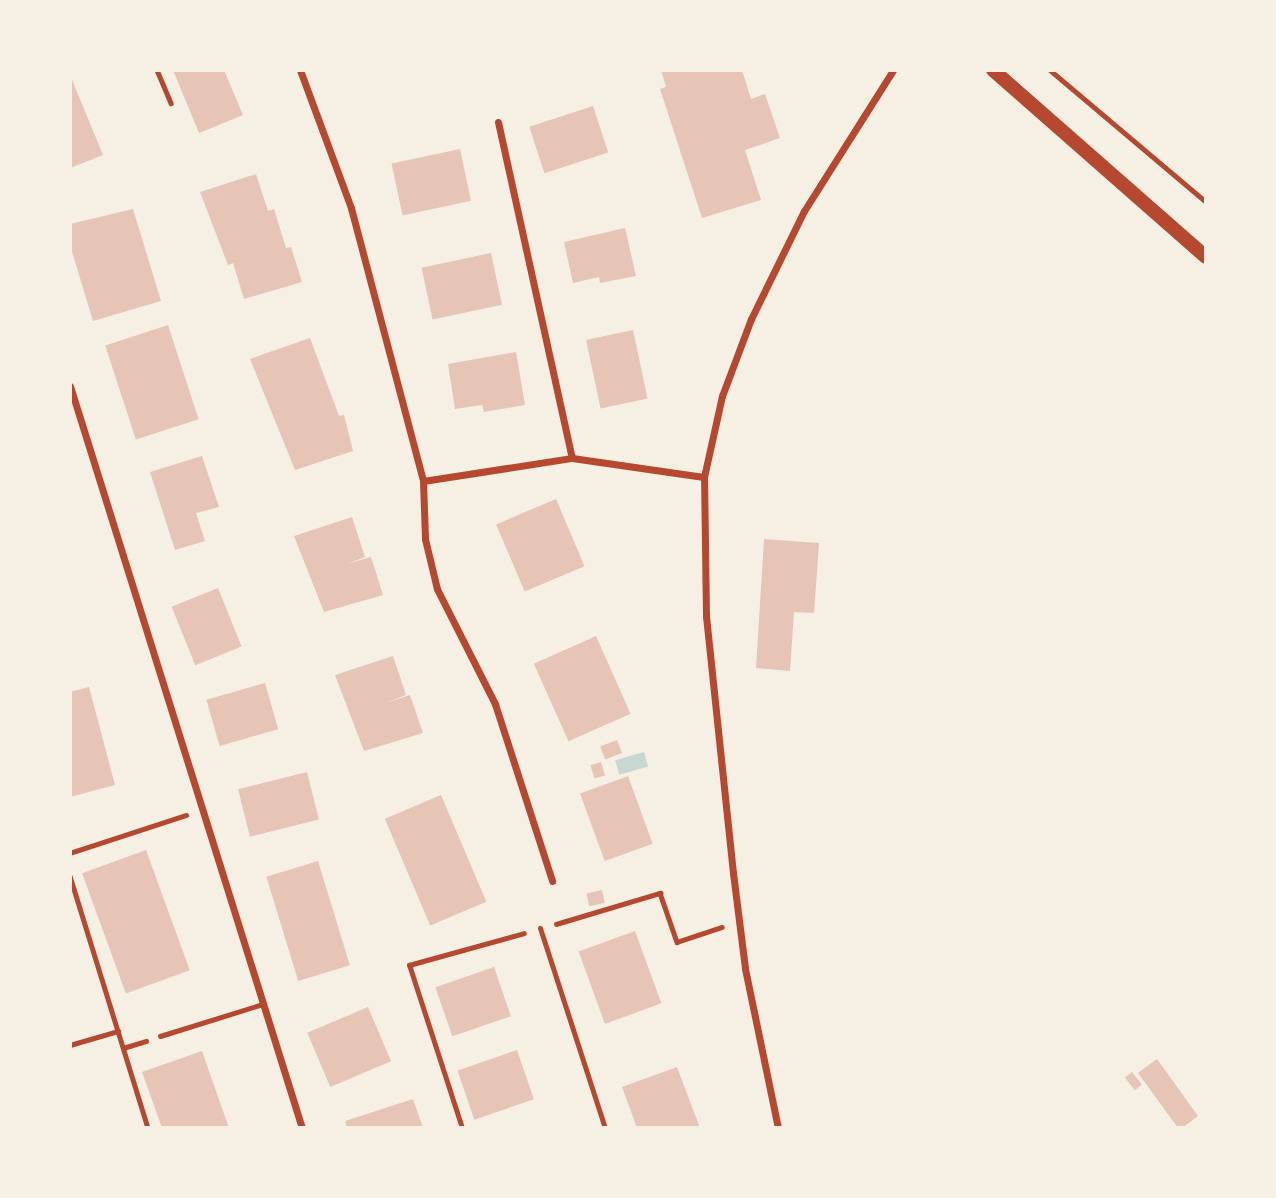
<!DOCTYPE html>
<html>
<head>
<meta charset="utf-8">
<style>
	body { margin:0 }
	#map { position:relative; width:1276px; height:1198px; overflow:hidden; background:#f6efe4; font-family:"Fira Sans Condensed",sans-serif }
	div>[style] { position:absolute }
	.water>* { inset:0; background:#c9d6d2; transform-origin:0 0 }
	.building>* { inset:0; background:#e6c5b7; transform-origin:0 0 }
	.path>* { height:4.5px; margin:-2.25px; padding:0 2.25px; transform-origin:2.25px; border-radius:2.25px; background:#b5482f }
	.service>* { height:5px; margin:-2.5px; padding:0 2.5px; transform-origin:2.5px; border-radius:2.5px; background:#b5482f }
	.minor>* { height:7px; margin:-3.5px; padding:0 3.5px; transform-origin:3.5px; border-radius:3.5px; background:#b5482f }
	.secondary>* { height:14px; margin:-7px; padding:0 7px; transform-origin:7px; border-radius:7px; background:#b5482f }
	span { translate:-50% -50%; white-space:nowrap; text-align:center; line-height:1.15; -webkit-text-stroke:5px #f6efe4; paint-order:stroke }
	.frame { position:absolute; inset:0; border:72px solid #f6efe4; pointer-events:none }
</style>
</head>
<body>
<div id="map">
	<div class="water">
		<div style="left:644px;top:752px;width:15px;height:30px;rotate:74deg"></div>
	</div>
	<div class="building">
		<div style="clip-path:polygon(173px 70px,224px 70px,243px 115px,199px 133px)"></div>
		<div style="clip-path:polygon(661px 70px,742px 70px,751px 99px,765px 94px,780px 138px,745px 150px,761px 200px,702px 218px,660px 89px,666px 87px)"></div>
		<div style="clip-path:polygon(70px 75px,103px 155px,70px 168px)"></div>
		<div style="left:593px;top:106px;width:49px;height:67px;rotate:72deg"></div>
		<div style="left:460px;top:149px;width:53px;height:70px;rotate:78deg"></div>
		<div style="clip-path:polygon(256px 174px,268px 211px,274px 209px,286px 248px,291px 247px,302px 282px,244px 299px,233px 263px,228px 265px,200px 192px)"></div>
		<div style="clip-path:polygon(133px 209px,161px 301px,93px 321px,70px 245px,70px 224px)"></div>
		<div style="clip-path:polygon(625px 228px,636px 276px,600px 283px,599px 277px,573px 283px,564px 242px)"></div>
		<div style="left:491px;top:253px;width:53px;height:71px;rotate:78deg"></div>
		<div style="left:168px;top:325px;width:99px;height:66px;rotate:72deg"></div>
		<div style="left:633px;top:330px;width:70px;height:48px;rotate:78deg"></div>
		<div style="clip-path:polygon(310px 338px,339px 416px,344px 415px,353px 451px,295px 470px,250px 359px)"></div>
		<div style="clip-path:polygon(516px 352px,525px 405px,484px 412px,482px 405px,455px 409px,448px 364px)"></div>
		<div style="clip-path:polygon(202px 456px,219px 507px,196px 513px,205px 541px,175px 550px,150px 472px)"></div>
		<div style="left:556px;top:499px;width:73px;height:65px;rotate:67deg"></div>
		<div style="clip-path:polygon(352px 517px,365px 557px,347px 564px,371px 557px,383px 595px,324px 612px,294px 536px)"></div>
		<div style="clip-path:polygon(764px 539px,819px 543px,814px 613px,794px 612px,790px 671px,756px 668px)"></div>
		<div style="left:218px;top:588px;width:63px;height:50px;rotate:68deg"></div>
		<div style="left:596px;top:636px;width:85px;height:68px;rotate:66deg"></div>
		<div style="clip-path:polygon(393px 656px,406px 695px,386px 703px,410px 695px,423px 733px,364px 751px,335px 675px)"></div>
		<div style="left:265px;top:683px;width:48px;height:61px;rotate:74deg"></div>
		<div style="clip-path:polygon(89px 687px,115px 785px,70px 797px,70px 692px)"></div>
		<div style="left:617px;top:740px;width:14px;height:18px;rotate:69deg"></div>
		<div style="left:601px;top:762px;width:14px;height:11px;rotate:73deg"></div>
		<div style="left:307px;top:772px;width:49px;height:71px;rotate:76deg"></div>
		<div style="left:628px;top:776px;width:72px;height:51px;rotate:70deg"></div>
		<div style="left:441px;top:795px;width:116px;height:61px;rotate:67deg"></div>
		<div style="left:146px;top:850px;width:128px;height:68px;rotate:70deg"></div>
		<div style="left:318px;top:861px;width:109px;height:54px;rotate:73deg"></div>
		<div style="left:602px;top:890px;width:13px;height:16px;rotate:77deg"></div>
		<div style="left:635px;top:931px;width:77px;height:60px;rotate:70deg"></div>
		<div style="left:494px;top:967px;width:52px;height:62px;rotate:71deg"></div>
		<div style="left:368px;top:1007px;width:59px;height:66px;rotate:67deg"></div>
		<div style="left:517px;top:1050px;width:52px;height:63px;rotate:71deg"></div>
		<div style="clip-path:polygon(202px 1051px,229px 1128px,162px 1128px,142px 1072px)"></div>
		<div style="clip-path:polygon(1157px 1059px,1198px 1116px,1182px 1128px,1178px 1128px,1138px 1073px)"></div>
		<div style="clip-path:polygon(677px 1067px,700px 1128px,637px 1128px,622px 1087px)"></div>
		<div style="left:1132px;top:1072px;width:16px;height:9px;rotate:52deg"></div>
		<div style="clip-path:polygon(413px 1099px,423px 1128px,347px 1128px,345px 1121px)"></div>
	</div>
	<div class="path">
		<div style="left:157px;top:70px;width:36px;rotate:67deg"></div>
		<div style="left:1050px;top:70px;width:204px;rotate:40.2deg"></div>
		<div style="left:70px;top:853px;width:122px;rotate:-18.1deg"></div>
		<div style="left:70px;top:876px;width:264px;rotate:72.8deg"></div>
		<div style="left:556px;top:924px;width:109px;rotate:-16.6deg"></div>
		<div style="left:660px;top:893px;width:52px;rotate:70.9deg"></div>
		<div style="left:677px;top:942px;width:47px;rotate:-18.4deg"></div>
		<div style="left:70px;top:1045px;width:50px;rotate:-16.3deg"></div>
		<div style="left:123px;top:1048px;width:24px;rotate:-17deg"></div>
		<div style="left:462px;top:1128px;width:171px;rotate:-108deg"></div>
		<div style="left:409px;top:965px;width:119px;rotate:-15.5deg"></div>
	</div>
	<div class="service">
		<div style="left:540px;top:928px;width:210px;rotate:72deg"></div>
		<div style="left:160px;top:1036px;width:108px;rotate:-17.3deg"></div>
	</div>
	<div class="minor">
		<div style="left:300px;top:70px;width:147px;rotate:69.7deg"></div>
		<div style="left:351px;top:208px;width:282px;rotate:75.2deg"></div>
		<div style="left:423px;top:481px;width:58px;rotate:88deg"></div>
		<div style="left:425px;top:539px;width:51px;rotate:76.5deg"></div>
		<div style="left:437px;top:589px;width:129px;rotate:63.2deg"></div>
		<div style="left:495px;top:704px;width:186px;rotate:72.1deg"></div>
		<div style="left:498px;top:122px;width:344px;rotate:77.6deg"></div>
		<div style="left:70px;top:386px;width:777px;rotate:72.64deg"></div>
		<div style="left:423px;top:481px;width:151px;rotate:-8.8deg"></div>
		<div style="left:572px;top:458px;width:133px;rotate:8.2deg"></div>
		<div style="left:778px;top:1128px;width:163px;rotate:-101.7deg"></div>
		<div style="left:745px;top:968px;width:96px;rotate:-97.2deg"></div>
		<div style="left:733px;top:873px;width:257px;rotate:-96deg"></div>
		<div style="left:706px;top:617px;width:140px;rotate:-90.8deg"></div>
		<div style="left:704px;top:477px;width:83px;rotate:-77.5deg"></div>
		<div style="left:722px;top:396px;width:82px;rotate:-69.4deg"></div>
		<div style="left:751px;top:319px;width:120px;rotate:-63.9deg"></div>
		<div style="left:804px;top:211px;width:167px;rotate:-57.7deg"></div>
	</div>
	<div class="secondary">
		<div style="left:993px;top:70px;width:283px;rotate:41.3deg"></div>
	</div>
	<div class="frame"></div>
</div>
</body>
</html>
